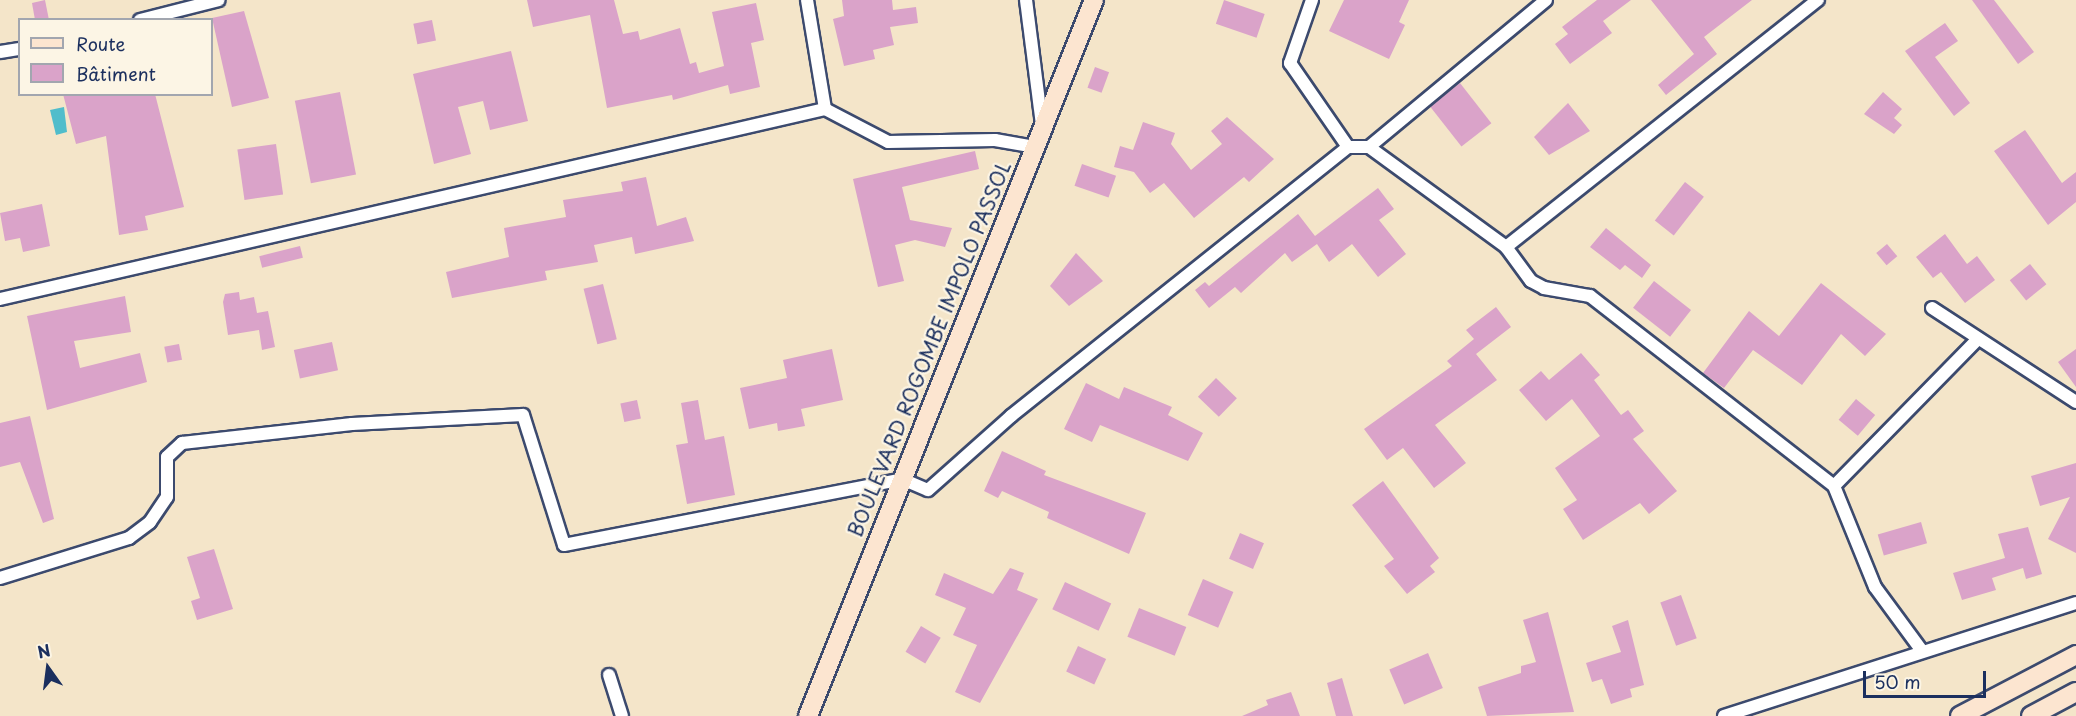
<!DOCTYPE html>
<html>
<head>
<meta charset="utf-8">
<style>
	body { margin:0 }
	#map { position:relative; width:2076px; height:716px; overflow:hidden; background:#f4e5c9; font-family:"Playpen Sans",sans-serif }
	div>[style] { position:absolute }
	.water>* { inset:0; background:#50bdcb }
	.building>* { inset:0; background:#daa3c9; transform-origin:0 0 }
	.roads { filter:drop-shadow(2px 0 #3c4a6e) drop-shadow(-2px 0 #3c4a6e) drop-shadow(0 2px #3c4a6e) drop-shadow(0 -2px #3c4a6e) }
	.street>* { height:12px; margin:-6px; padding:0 6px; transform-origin:6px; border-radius:6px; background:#fff }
	.secondary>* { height:18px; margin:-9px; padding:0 9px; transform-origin:9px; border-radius:9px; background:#fce5d0 }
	span { translate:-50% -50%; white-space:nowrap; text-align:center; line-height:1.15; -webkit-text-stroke:4.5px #fcf5e5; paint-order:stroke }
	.street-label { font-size:20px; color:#1b2f5e }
	.legend { position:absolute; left:18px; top:18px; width:195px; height:78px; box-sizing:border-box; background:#fcf5e5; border:2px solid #a2a6af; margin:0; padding:8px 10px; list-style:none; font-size:18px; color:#1b2f5e }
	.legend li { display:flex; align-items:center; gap:12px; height:30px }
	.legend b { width:30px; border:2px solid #a2a6af }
	.north { position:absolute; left:18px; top:638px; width:60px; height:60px; -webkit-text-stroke:4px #fcf5e5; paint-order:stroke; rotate:346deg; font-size:16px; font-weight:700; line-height:24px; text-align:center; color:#1b2f5e }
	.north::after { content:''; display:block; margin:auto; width:21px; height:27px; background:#1b2f5e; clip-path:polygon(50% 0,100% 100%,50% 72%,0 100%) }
	.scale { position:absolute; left:1863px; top:671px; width:123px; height:27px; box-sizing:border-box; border:3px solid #1b2f5e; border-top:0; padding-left:8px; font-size:18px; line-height:21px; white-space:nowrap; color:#1b2f5e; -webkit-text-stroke:4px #fcf5e5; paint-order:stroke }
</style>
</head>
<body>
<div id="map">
	<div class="water">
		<div style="clip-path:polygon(64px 107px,67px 132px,56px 135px,50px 110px)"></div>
	</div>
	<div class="building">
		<div style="clip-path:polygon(45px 0,49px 20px,35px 20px,32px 3px)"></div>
		<div style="clip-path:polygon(527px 0,614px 0,623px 34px,638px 31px,640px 40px,680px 28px,690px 64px,696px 62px,699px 73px,724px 66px,712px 12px,756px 3px,764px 40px,751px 43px,760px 87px,730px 94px,728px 85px,673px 100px,672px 95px,607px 108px,590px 15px,533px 27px)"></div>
		<div style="clip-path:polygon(842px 0,892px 0,893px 10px,916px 7px,918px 23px,890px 27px,894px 45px,873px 50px,875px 59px,844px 66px,833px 19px,844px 16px)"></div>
		<div style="left:1224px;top:0;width:43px;height:25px;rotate:19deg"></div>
		<div style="clip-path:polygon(1344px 0,1409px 0,1399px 22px,1405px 25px,1389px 59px,1329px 31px)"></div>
		<div style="clip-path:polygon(1597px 0,1631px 0,1603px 21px,1612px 33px,1570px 64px,1555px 44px,1568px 34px,1562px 27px)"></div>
		<div style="clip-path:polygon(1651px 0,1752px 0,1704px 37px,1717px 54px,1666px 95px,1658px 85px,1694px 54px)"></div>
		<div style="clip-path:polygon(1972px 0,1994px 0,2034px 52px,2018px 64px)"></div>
		<div style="clip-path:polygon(244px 11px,269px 98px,232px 107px,212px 18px)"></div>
		<div style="left:432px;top:20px;width:21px;height:19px;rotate:79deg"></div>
		<div style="clip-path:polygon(1945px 23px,1958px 41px,1935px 57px,1970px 103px,1954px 116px,1905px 51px)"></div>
		<div style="clip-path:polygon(511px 51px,528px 121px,490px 130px,483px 101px,458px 107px,471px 154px,434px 164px,413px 74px)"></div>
		<div style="left:1095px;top:67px;width:15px;height:22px;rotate:20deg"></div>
		<div style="left:1460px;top:83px;width:51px;height:38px;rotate:52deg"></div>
		<div style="left:340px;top:92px;width:84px;height:46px;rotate:79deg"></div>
		<div style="clip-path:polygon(1883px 92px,1902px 109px,1894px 118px,1902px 125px,1894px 134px,1864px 114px)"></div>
		<div style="clip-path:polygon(63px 94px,155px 94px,184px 207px,145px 216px,148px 230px,119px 235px,106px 136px,76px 144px)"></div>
		<div style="clip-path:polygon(1568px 103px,1590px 131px,1549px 155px,1534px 137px)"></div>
		<div style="clip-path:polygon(1227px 117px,1274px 159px,1249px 182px,1244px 177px,1194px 218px,1164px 183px,1150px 193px,1134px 172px,1114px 167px,1120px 146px,1133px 150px,1143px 122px,1175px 133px,1171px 144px,1191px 170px,1222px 144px,1211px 131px)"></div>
		<div style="clip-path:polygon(2025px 130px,2062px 183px,2076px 172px,2076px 202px,2048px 225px,1994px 151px)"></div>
		<div style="left:276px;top:144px;width:51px;height:39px;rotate:82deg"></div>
		<div style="clip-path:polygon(975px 151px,979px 169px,902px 187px,910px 220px,952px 228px,945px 247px,915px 240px,895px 245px,904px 281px,878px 287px,853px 179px)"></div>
		<div style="left:1082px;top:164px;width:36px;height:23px;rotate:19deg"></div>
		<div style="clip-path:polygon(646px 177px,657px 226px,686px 217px,694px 241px,635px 254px,632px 237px,594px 245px,598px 262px,545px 271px,547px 280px,452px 298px,446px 272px,509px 257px,504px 228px,566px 217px,563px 200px,623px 191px,621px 182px)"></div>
		<div style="left:1685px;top:182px;width:24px;height:49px;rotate:38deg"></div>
		<div style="clip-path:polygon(1378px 188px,1394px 209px,1379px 220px,1406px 254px,1378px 277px,1352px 244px,1329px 262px,1317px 244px,1292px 262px,1285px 253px,1241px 293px,1235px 287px,1209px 308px,1195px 290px,1205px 282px,1209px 286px,1298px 214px,1315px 236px)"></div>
		<div style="clip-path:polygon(42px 204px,50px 246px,23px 252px,20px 238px,5px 241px,0 213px)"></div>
		<div style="clip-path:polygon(1606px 228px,1651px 265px,1642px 278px,1625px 265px,1620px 270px,1590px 247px)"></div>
		<div style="clip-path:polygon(1945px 234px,1967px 264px,1977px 256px,1995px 280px,1965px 303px,1941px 272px,1933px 278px,1916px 257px)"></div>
		<div style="left:1887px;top:244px;width:16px;height:14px;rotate:50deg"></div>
		<div style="left:300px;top:246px;width:12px;height:42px;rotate:76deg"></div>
		<div style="clip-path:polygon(1076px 253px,1103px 281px,1069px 306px,1050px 286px)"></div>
		<div style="left:2030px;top:264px;width:26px;height:26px;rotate:51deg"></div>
		<div style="left:1654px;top:281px;width:47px;height:34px;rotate:38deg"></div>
		<div style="clip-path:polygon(1821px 283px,1886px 334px,1865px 356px,1841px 334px,1802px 385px,1753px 350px,1724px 388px,1703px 373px,1749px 311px,1779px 336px)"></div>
		<div style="left:603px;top:284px;width:57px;height:20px;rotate:76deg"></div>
		<div style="clip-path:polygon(239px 292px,240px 300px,254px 297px,257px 313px,268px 311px,275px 347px,262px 350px,259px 330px,228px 335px,223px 302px,225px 294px)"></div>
		<div style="clip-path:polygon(125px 296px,131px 332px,74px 341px,80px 368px,140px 353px,147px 382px,47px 410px,27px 316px)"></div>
		<div style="clip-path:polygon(1496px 307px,1511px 327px,1476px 354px,1497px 380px,1435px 425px,1466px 463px,1434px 488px,1403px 448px,1387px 460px,1364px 429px,1452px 366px,1447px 361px,1474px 339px,1466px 330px)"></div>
		<div style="left:332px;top:342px;width:29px;height:39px;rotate:78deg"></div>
		<div style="left:179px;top:344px;width:16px;height:15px;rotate:79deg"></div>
		<div style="clip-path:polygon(832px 349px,843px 400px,801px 409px,805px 426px,778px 431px,777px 423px,749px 429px,740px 388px,787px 378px,783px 360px)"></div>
		<div style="clip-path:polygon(2076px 349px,2076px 387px,2058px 362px)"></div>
		<div style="clip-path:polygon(1581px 353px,1600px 375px,1594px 380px,1621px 415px,1628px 410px,1644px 431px,1633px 439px,1677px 491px,1649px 514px,1640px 503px,1583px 540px,1563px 509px,1577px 500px,1555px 468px,1600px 436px,1572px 399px,1546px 421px,1519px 390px,1541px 371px,1549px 380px)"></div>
		<div style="left:1216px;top:378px;width:29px;height:26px;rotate:44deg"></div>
		<div style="clip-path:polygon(1086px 383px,1119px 399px,1124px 387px,1172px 407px,1168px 415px,1203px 433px,1188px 461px,1100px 425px,1092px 442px,1064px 429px)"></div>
		<div style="left:1856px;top:399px;width:25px;height:27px;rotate:40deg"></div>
		<div style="left:637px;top:400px;width:19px;height:17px;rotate:78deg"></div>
		<div style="clip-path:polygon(698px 400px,705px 440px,724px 436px,735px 495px,687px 504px,676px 445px,688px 443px,681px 403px)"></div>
		<div style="clip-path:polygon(30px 416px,54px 519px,43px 523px,20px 462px,0 467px,0 423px)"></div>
		<div style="clip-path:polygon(1002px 451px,1046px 471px,1044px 475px,1146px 513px,1129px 554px,1047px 518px,1049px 512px,1002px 491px,998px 498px,984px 491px)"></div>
		<div style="clip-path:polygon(2076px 463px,2076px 553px,2048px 539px,2070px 497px,2040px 506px,2031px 476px)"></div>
		<div style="clip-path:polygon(1383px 481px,1439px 558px,1430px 566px,1435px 572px,1407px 594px,1384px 566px,1394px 559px,1352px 505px)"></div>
		<div style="left:1921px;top:522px;width:22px;height:45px;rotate:74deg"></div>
		<div style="clip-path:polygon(2028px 527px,2042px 574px,2026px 579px,2023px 568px,1992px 578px,1996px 590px,1962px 600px,1953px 573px,2005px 558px,1998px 534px)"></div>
		<div style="left:1240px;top:533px;width:26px;height:28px;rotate:23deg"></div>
		<div style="clip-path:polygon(214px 549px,233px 609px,197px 620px,191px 601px,200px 598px,187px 557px)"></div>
		<div style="clip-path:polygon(1010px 568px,1024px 573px,1017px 590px,1038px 599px,980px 703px,955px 692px,977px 645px,953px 635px,966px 608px,935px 595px,944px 573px,993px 594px)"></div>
		<div style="left:1203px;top:579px;width:33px;height:39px;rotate:23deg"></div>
		<div style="left:1065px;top:582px;width:51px;height:30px;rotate:25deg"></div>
		<div style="left:1681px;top:595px;width:46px;height:22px;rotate:70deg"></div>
		<div style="left:1139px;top:608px;width:51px;height:31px;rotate:22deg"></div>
		<div style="clip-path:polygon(1548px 612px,1574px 712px,1487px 716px,1478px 687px,1521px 673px,1521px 666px,1536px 662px,1523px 620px)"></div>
		<div style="clip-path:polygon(1628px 620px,1644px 685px,1630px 689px,1632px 697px,1611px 704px,1602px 679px,1592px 682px,1586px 663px,1621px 652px,1612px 626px)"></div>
		<div style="left:921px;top:626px;width:23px;height:30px;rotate:31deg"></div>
		<div style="left:1078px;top:646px;width:31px;height:28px;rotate:25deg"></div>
		<div style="left:1428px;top:653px;width:38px;height:42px;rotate:67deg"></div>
		<div style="clip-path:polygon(1342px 678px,1353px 716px,1336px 716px,1327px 683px)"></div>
		<div style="clip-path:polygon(1291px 692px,1300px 716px,1242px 716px,1268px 705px,1266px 700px)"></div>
	</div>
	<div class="roads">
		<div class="street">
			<div style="left:807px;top:0;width:110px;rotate:80.6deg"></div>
			<div style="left:1026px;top:0;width:126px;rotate:82.7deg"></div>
			<div style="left:1312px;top:0;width:67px;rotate:109.2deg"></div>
			<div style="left:1290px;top:63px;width:102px;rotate:55.4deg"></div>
			<div style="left:140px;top:20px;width:81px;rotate:-14.2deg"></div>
			<div style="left:0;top:52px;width:20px;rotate:-9deg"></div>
			<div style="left:1369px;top:147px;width:230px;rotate:-39.7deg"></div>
			<div style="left:1506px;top:247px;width:398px;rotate:-38.4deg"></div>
			<div style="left:0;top:299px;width:847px;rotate:-12.97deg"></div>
			<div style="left:825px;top:109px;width:71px;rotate:27.6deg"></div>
			<div style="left:888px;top:142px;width:107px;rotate:-1.1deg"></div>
			<div style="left:995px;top:140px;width:40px;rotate:10deg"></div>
			<div style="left:1932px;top:308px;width:172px;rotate:33.1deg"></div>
			<div style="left:1834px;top:486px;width:206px;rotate:-45.6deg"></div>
			<div style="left:0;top:578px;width:135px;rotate:-17.2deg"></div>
			<div style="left:129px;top:538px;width:26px;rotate:-37deg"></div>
			<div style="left:150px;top:522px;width:30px;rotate:-56deg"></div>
			<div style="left:167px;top:497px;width:40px;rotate:-90deg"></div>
			<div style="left:167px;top:457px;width:21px;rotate:-43deg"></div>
			<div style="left:182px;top:443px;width:171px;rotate:-6.4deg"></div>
			<div style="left:352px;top:424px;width:171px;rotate:-3deg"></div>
			<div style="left:523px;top:415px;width:136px;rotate:72.5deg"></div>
			<div style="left:564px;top:545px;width:344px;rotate:-11deg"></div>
			<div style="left:902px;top:479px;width:28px;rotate:23deg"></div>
			<div style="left:928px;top:490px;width:111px;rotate:-41.7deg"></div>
			<div style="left:1011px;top:416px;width:431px;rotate:-38.6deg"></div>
			<div style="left:1348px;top:147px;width:21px"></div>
			<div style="left:1369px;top:147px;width:170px;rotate:36.1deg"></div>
			<div style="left:1506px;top:247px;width:42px;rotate:53.7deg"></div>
			<div style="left:1531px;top:281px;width:15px;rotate:28deg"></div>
			<div style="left:1544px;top:288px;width:47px;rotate:9.9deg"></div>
			<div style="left:1590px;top:296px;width:309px;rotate:37.9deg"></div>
			<div style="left:1834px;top:486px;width:109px;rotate:67.9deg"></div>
			<div style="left:1875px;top:587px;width:79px;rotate:53.7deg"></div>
			<div style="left:609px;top:675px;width:43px;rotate:72.4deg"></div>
			<div style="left:1724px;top:716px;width:370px;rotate:-17.8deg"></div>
		</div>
		<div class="secondary">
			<div style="left:808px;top:716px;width:771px;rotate:-68.23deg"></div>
			<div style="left:1960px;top:716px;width:131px;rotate:-27.7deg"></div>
			<div style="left:2031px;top:716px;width:51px;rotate:-28.1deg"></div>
		</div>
	</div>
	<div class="street-label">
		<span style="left:929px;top:349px;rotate:-68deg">BOULEVARD ROGOMBE IMPOLO PASSOL</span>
	</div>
	<ul class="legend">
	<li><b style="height:8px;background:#fce5d0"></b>Route</li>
	<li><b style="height:16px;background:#daa3c9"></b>Bâtiment</li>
	</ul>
	<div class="north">N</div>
	<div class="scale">50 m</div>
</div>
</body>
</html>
